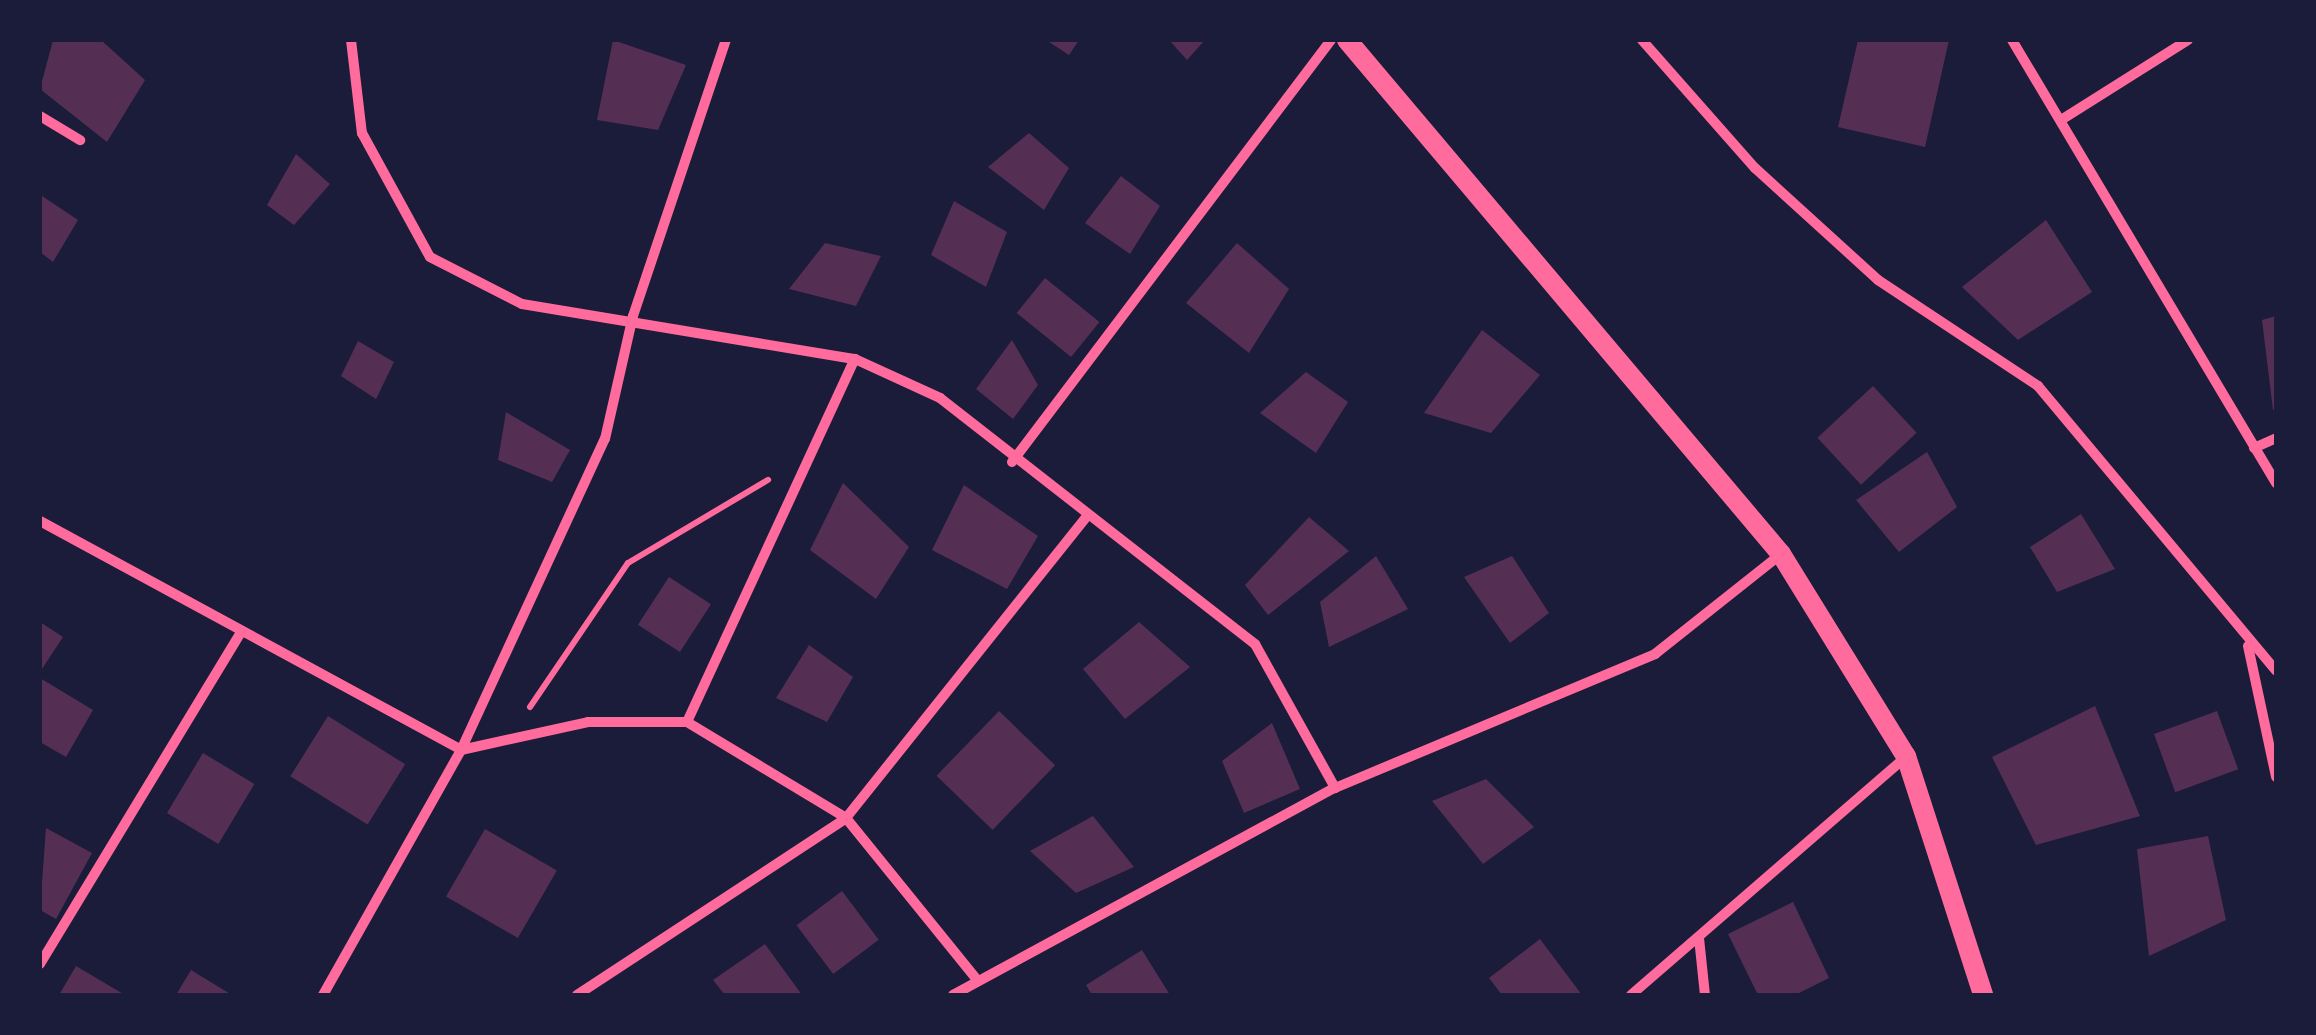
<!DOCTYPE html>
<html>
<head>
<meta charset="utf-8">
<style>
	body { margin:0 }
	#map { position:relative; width:2316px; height:1035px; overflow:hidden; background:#1b1b3a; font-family:"Varela Round",sans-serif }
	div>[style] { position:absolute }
	.building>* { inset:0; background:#542f53; transform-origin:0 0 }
	.path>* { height:6px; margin:-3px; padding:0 3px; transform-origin:3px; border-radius:3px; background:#ff6b9d }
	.minor>* { height:10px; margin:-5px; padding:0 5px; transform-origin:5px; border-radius:5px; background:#ff6b9d }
	.secondary>* { height:20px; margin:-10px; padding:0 10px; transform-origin:10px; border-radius:10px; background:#ff6b9d }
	span { translate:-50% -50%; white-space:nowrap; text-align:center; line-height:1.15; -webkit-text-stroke:10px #1b1b3a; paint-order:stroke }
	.frame { position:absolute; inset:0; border:42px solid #1b1b3a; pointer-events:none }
</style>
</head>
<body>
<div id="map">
	<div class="building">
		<div style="clip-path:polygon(53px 40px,101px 40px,145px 80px,107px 142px,40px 89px)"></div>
		<div style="clip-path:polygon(613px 40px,686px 65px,658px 130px,597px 120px)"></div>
		<div style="clip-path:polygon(1046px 40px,1079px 40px,1069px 55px)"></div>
		<div style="clip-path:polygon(1169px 40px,1205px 40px,1187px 60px)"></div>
		<div style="clip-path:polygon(1858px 40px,1949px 40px,1925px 147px,1838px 127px)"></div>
		<div style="clip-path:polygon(1029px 133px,1069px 168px,1044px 210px,988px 167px)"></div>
		<div style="clip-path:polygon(296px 154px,330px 184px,294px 225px,267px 205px)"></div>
		<div style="clip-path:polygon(1121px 176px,1160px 206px,1130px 254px,1085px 223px)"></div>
		<div style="clip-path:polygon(42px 196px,78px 220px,53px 262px,40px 252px)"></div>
		<div style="clip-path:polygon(954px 201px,1007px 232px,986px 287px,931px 255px)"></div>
		<div style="clip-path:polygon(2046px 220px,2092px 292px,2018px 340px,1962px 287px)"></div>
		<div style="clip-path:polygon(825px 243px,881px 256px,856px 306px,789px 289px)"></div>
		<div style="clip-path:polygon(1237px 243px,1289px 289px,1249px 353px,1186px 303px)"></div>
		<div style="left:1045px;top:278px;width:70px;height:45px;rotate:39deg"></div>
		<div style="clip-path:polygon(2276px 316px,2276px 409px,2273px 410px,2262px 320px)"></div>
		<div style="clip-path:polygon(1482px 330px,1540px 375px,1491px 433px,1424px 413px)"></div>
		<div style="clip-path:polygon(1012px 340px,1038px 385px,1013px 419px,976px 389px)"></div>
		<div style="clip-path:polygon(358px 341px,394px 362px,376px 399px,341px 376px)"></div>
		<div style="clip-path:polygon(1306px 372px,1348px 402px,1316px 453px,1260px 413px)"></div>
		<div style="left:1873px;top:386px;width:64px;height:76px;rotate:47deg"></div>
		<div style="clip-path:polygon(506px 412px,570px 450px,552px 482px,498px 460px)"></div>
		<div style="clip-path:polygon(1927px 452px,1957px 507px,1899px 552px,1856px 500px)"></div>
		<div style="clip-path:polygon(843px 483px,909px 547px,876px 599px,810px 550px)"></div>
		<div style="clip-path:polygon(964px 485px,1038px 536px,1007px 589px,932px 550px)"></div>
		<div style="clip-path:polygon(2081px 514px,2115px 569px,2057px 592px,2030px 547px)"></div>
		<div style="clip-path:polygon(1309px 517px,1349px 551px,1268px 615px,1245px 585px)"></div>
		<div style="clip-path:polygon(1376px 556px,1408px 609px,1329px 647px,1320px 602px)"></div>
		<div style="clip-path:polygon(1512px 556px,1549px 613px,1510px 643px,1464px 577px)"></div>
		<div style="left:669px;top:577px;width:50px;height:57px;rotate:33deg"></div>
		<div style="clip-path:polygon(40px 622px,63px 637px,40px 672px)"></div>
		<div style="clip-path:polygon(1139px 622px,1190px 667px,1125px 719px,1083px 669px)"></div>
		<div style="clip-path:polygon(809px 645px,853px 677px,827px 722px,776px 698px)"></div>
		<div style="clip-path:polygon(40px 678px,93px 710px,66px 757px,40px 742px)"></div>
		<div style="clip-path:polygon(2095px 706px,2140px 816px,2036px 845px,1992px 757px)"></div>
		<div style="left:999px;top:711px;width:78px;height:90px;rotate:44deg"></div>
		<div style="left:2217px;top:711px;width:62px;height:67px;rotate:70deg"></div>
		<div style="left:328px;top:716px;width:91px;height:71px;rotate:32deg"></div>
		<div style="clip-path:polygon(1272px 723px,1300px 789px,1244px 813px,1222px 761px)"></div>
		<div style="left:203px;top:753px;width:60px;height:70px;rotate:31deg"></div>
		<div style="clip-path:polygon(1486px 779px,1534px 827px,1483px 864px,1432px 801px)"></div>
		<div style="clip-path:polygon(1093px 816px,1134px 867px,1076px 893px,1030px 851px)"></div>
		<div style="clip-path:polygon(46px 828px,92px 853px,56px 919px,40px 910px)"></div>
		<div style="left:485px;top:829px;width:83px;height:78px;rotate:30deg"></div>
		<div style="clip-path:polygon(2208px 836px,2226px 920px,2149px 956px,2137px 849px)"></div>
		<div style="left:842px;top:891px;width:61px;height:57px;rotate:53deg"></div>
		<div style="clip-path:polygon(1793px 902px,1829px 978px,1795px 995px,1758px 995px,1728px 934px)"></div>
		<div style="clip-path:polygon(1540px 939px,1582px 995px,1502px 995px,1489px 978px)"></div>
		<div style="clip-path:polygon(765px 944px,802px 995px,725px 995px,713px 980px)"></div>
		<div style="clip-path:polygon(1142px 950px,1170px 995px,1092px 995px,1086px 985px)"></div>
		<div style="clip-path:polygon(76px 966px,125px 995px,59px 995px)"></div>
		<div style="clip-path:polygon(191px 970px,232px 995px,176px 995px)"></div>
	</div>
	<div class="path">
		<div style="left:530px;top:707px;width:174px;rotate:-55.8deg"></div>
		<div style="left:628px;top:563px;width:163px;rotate:-30.7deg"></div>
	</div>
	<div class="minor">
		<div style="left:351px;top:40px;width:94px;rotate:83.3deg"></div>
		<div style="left:362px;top:133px;width:141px;rotate:61.3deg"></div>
		<div style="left:430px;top:257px;width:103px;rotate:27.1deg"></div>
		<div style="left:522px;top:304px;width:338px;rotate:9.4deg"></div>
		<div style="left:855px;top:359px;width:94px;rotate:24.6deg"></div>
		<div style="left:940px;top:398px;width:400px;rotate:38deg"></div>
		<div style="left:1255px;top:644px;width:165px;rotate:60.9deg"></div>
		<div style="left:1642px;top:40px;width:171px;rotate:48.6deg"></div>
		<div style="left:1755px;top:168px;width:166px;rotate:42.3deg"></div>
		<div style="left:1878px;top:280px;width:192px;rotate:33.5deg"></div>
		<div style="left:2038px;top:386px;width:371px;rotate:50.1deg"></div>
		<div style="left:2012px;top:40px;width:516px;rotate:59.21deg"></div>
		<div style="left:40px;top:116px;width:47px;rotate:31deg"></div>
		<div style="left:2061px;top:120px;width:150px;rotate:-32.2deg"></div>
		<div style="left:2254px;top:448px;width:24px;rotate:-24deg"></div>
		<div style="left:1012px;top:462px;width:529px;rotate:-52.91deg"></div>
		<div style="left:40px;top:521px;width:479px;rotate:28.5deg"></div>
		<div style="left:461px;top:750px;width:130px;rotate:-12.4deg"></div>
		<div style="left:588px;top:722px;width:99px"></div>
		<div style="left:687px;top:722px;width:186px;rotate:31.1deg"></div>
		<div style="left:846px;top:818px;width:208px;rotate:51deg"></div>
		<div style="left:2248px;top:646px;width:134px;rotate:77.9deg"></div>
		<div style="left:687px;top:722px;width:400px;rotate:-65.2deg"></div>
		<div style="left:1699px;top:938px;width:57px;rotate:84deg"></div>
		<div style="left:40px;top:964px;width:386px;rotate:-58.8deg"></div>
		<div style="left:323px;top:995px;width:281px;rotate:-60.6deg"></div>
		<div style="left:461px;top:750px;width:343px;rotate:-65.2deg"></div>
		<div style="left:605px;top:439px;width:126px;rotate:-77.2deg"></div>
		<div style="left:633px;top:316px;width:291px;rotate:-71.4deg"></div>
		<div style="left:577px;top:995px;width:322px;rotate:-33.3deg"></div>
		<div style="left:846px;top:818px;width:385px;rotate:-51.4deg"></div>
		<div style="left:953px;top:995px;width:434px;rotate:-28.5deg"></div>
		<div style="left:1335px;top:788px;width:347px;rotate:-22.7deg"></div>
		<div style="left:1655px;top:654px;width:161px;rotate:-38.4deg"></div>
		<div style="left:1631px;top:995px;width:364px;rotate:-40.9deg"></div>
	</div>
	<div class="secondary">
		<div style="left:1347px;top:40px;width:673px;rotate:49.82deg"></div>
		<div style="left:1781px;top:554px;width:238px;rotate:58.3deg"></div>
		<div style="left:1906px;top:756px;width:251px;rotate:72.1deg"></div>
	</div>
	<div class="frame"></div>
</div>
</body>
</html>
